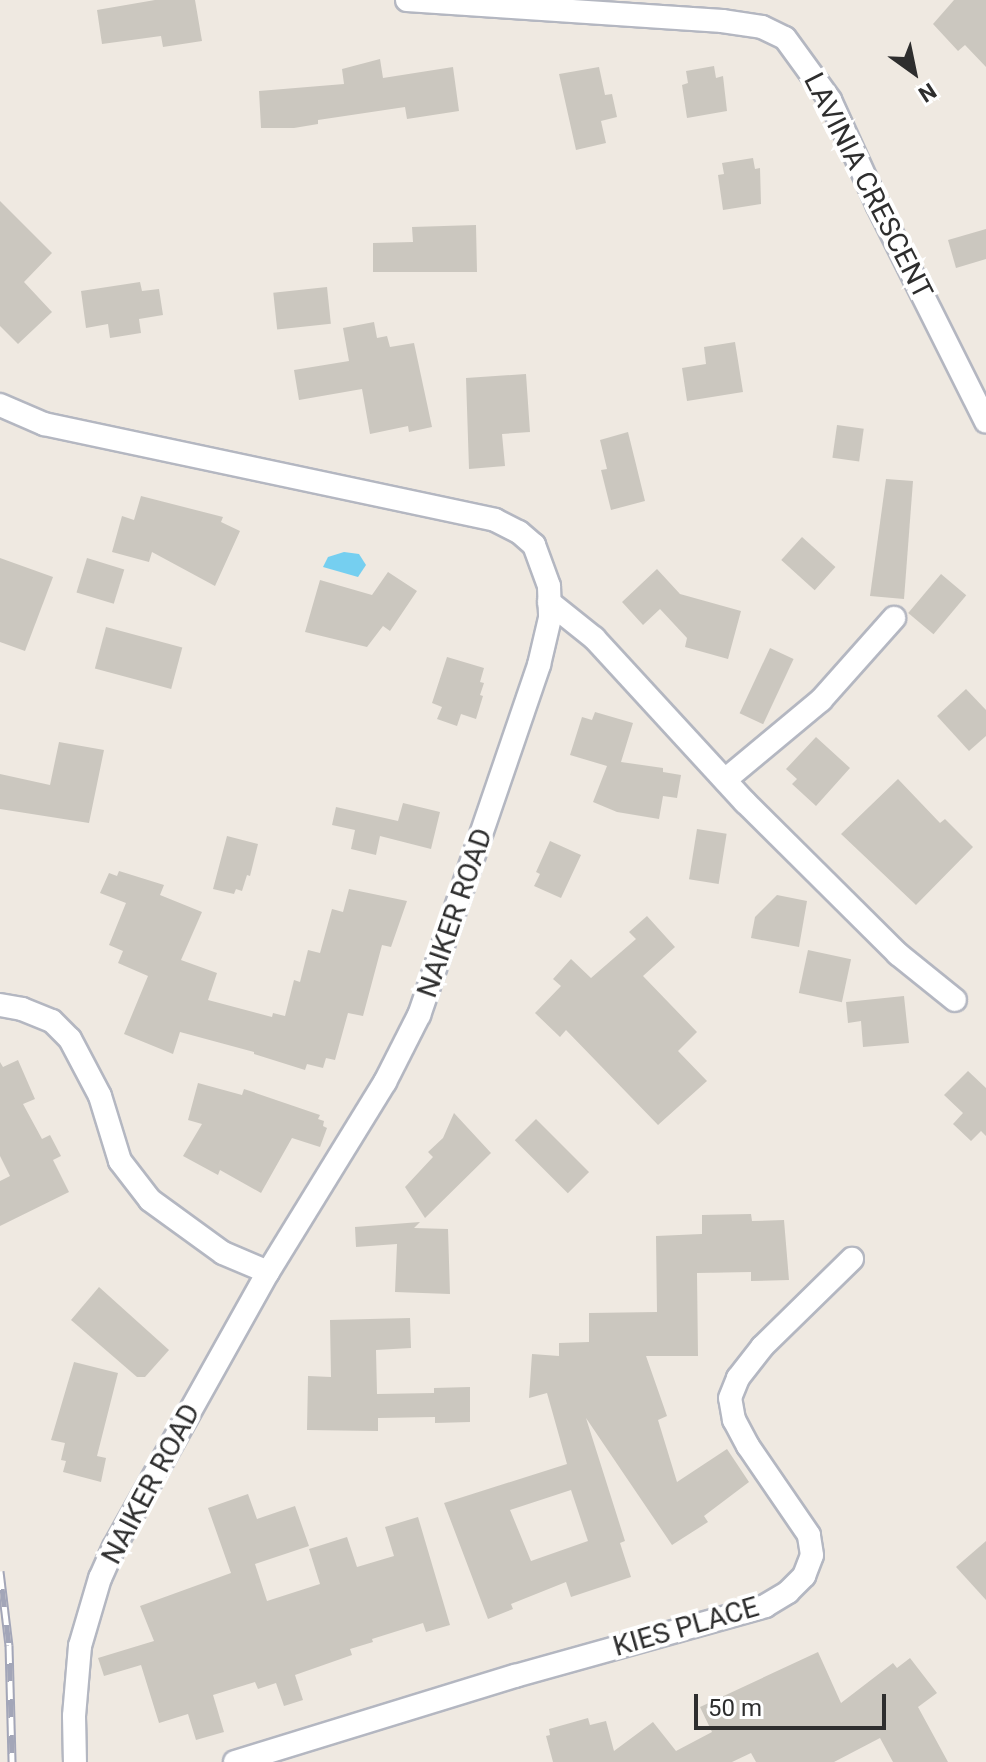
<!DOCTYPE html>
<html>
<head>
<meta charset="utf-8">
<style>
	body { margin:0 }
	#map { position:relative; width:986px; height:1762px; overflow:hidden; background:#efe9e1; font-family:Roboto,sans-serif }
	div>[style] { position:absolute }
	.water>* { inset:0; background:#75cff0 }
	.building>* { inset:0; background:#cbc7bf; transform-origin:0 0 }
	.roads { filter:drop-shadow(2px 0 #b4b7c1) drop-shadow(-2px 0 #b4b7c1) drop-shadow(0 2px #b4b7c1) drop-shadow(0 -2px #b4b7c1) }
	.street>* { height:22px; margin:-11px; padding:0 11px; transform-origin:11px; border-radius:11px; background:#fff }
	.rail>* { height:9px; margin-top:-4.5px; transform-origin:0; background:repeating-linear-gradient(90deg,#fff 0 18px,#a3a6b8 0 36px); box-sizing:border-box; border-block:2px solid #a3a6b8 }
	span { translate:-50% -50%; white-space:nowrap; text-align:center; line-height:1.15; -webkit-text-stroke:8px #fff; paint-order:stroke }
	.street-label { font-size:28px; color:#2e2e2e }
	.north { position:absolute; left:874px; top:32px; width:80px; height:80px; -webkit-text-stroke:6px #fff; paint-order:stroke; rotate:147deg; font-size:22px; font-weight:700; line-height:32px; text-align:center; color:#2e2e2e }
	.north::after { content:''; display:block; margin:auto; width:28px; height:36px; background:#2e2e2e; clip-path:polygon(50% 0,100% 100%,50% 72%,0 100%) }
	.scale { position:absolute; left:694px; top:1694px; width:192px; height:36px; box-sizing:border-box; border:4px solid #2e2e2e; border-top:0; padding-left:10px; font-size:24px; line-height:28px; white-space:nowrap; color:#2e2e2e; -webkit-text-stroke:6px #fff; paint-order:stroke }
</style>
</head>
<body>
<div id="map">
	<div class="water">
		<div style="clip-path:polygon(344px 552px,359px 554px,366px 565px,358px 577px,323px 567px,328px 557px)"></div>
	</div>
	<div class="building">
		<div style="clip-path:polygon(155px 0,195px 0,202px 41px,163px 47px,161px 36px,102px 44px,97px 10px)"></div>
		<div style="clip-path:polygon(954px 0,986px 0,986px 67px,965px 45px,958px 51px,933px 24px)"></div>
		<div style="clip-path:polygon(380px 59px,383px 78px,453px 67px,459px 111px,407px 119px,405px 107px,318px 120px,318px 124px,294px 128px,261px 128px,259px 91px,344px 84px,342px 69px)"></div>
		<div style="clip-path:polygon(714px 66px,716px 78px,723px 76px,727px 111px,687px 118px,682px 85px,688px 83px,686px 71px)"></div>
		<div style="clip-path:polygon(599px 67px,605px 95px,612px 94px,617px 117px,601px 121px,606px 143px,576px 150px,559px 74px)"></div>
		<div style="clip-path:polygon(753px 158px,755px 169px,760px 168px,761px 204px,723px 210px,718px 175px,724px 174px,722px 163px)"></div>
		<div style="clip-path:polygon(0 201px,52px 253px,24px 282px,52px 312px,18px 344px,0 326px)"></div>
		<div style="clip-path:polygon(476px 225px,477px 272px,373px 272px,373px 243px,413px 242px,412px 227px)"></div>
		<div style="clip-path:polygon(986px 229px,986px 259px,956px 268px,948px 240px)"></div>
		<div style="clip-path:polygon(140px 282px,142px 291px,159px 289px,163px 315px,139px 319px,141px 333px,110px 338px,108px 324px,86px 328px,81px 291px)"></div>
		<div style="left:327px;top:287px;width:37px;height:54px;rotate:84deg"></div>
		<div style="clip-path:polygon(374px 322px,377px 338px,387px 336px,390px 347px,414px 343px,432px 427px,409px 432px,408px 426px,370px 434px,362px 389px,299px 400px,294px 370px,349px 361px,343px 328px)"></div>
		<div style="clip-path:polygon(735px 342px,743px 392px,687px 401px,682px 368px,706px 364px,704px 347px)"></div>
		<div style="clip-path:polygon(526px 374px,530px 432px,502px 434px,505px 466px,469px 469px,466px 378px)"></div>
		<div style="left:837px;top:425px;width:27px;height:33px;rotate:8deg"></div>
		<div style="clip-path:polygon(628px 432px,645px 501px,611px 510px,601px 470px,607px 469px,600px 440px)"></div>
		<div style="clip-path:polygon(886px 479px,913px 481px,904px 599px,870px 596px)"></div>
		<div style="clip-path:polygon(141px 496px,223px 517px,221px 522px,240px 531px,215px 586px,152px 552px,149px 562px,112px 552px,122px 516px,134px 520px)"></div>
		<div style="left:802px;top:537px;width:45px;height:31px;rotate:42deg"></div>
		<div style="clip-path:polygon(0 558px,53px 577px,25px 651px,0 642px)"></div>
		<div style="left:87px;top:558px;width:39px;height:36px;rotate:17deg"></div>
		<div style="clip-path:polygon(657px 569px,680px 594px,741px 611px,728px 659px,685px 647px,687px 638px,660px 609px,643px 625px,622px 602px)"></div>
		<div style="clip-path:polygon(388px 572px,417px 591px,390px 631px,383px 626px,367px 647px,305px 632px,320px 580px,372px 595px)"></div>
		<div style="left:941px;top:574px;width:33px;height:51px;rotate:40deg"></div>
		<div style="left:106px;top:627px;width:79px;height:43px;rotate:15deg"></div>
		<div style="left:770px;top:648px;width:26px;height:72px;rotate:25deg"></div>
		<div style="clip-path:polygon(447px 657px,484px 668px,480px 682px,484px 683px,480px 695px,483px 696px,476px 719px,461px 714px,457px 726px,437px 719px,442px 707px,432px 703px)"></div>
		<div style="clip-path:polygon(966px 689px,986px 710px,986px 736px,969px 751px,937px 716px)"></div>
		<div style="clip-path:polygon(595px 712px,633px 723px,621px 762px,663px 768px,663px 772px,681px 775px,677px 798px,663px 796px,659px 819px,617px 812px,593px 802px,607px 766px,570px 755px,582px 717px,592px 720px)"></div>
		<div style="clip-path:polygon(816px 737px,850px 768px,816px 806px,792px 784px,797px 779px,786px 769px)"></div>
		<div style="clip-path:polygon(59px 742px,104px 750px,89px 823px,0 809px,0 774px,50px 785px)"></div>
		<div style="clip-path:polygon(898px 779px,940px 823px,945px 819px,973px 847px,916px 905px,841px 834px)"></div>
		<div style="clip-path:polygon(403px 803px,440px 812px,431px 849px,380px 836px,376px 855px,351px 849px,355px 830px,332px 825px,336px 807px,398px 821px)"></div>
		<div style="left:697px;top:829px;width:30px;height:51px;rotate:9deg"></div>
		<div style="clip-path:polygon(227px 836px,258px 844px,250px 876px,247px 875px,242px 891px,236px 889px,234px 894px,213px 889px)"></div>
		<div style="clip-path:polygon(550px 841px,581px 855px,561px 898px,534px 886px,540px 874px,536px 872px)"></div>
		<div style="clip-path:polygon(119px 871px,164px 885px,160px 895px,202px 912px,181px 960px,217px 973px,208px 1000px,272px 1017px,273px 1013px,285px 1016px,294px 980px,300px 982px,308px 950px,320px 953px,332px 909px,343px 912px,349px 889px,407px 901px,391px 947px,382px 945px,363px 1016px,348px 1013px,335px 1060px,326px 1058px,323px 1068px,307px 1064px,305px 1070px,254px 1054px,254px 1052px,180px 1032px,173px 1054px,124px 1034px,148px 976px,118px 963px,123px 951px,109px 945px,126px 903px,100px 893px,109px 873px,117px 876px)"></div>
		<div style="clip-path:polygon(777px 895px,807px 901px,799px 947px,751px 938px,755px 917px)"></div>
		<div style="clip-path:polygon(647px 916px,675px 947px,643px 976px,697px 1032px,678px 1051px,707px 1081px,658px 1125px,566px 1030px,560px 1037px,535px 1013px,561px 986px,553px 979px,571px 959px,591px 978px,636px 939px,629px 932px)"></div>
		<div style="left:808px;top:950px;width:44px;height:44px;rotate:12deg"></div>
		<div style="clip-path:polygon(904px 996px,909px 1043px,863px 1047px,861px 1021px,848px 1023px,846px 1002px)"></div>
		<div style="clip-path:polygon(18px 1060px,35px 1099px,23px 1104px,42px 1139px,50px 1135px,61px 1156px,53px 1160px,69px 1192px,0 1226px,0 1181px,10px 1176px,0 1156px,0 1062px,3px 1067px)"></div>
		<div style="clip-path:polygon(968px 1071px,986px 1088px,986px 1136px,981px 1131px,971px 1141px,953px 1124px,963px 1113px,944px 1095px)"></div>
		<div style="clip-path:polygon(198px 1083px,242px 1095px,244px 1089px,320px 1115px,318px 1119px,324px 1121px,323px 1126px,327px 1128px,320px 1147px,292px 1138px,261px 1193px,220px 1170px,218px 1175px,183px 1156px,202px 1124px,188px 1120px)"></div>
		<div style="clip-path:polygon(454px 1113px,491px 1153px,425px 1218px,405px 1187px,433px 1157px,428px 1152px,443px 1138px)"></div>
		<div style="left:536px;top:1119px;width:75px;height:30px;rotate:45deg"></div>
		<div style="clip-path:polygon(evenodd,751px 1214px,752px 1221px,784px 1220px,789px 1280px,751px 1281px,751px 1272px,697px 1273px,698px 1356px,646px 1356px,667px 1416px,658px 1420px,677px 1482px,727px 1449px,749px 1482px,704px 1516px,708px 1522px,672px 1545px,586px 1418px,625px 1541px,620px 1543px,631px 1577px,571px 1597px,566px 1582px,511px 1604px,513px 1609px,488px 1619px,444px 1503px,567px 1464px,547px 1393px,529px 1398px,532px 1354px,559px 1356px,559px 1343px,589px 1342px,589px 1313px,657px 1312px,656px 1236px,702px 1234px,702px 1215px,751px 1214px,571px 1490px,588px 1541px,531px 1561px,510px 1510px,571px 1490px)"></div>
		<div style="clip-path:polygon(420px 1222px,414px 1228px,448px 1229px,450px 1294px,395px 1292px,397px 1244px,356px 1247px,355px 1227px)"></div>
		<div style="clip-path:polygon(99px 1287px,169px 1350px,145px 1377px,137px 1377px,71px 1320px)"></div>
		<div style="clip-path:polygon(410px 1318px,411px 1348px,376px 1350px,377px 1394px,434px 1393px,434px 1388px,470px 1387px,470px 1422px,435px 1423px,435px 1417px,378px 1418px,378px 1431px,307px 1430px,308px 1376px,331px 1377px,330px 1320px)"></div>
		<div style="clip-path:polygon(74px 1362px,118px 1373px,97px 1456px,106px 1458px,101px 1482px,63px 1472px,66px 1461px,61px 1460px,65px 1443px,51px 1440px)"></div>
		<div style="clip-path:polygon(248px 1494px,257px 1519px,295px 1506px,309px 1546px,255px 1564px,267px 1601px,320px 1584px,309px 1549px,347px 1537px,357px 1567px,394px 1556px,385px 1527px,418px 1517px,450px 1625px,426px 1632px,423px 1623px,372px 1639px,373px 1642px,350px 1649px,352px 1655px,295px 1675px,303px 1700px,284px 1706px,276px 1683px,258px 1689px,255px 1682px,213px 1695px,224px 1732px,196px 1740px,188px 1714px,159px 1723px,141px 1665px,104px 1676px,98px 1658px,154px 1641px,140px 1606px,231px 1573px,208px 1508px)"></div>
		<div style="clip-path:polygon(986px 1541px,986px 1600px,956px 1567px)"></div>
		<div style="clip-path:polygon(818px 1652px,841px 1703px,893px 1663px,897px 1668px,910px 1658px,937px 1693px,918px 1707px,948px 1762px,893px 1762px,880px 1738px,834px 1762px,756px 1762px,751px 1753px,732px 1762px,553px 1762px,546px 1736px,550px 1735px,549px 1729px,588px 1718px,590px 1725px,606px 1721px,614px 1751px,653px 1722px,676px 1751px,712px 1732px,700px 1707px)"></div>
	</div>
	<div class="roads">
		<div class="street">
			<div style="left:407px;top:0;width:316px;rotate:3.8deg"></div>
			<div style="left:722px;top:21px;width:40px;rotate:8.5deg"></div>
			<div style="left:762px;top:27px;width:25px;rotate:26deg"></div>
			<div style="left:785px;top:38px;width:77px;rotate:54deg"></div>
			<div style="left:830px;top:100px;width:116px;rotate:65.6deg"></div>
			<div style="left:878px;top:206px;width:241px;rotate:63.4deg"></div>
			<div style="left:0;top:405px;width:48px;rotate:23.4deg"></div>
			<div style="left:44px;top:424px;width:461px;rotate:12deg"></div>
			<div style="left:495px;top:520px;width:27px;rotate:27deg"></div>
			<div style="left:519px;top:532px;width:20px;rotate:41deg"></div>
			<div style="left:534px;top:545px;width:44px;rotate:69.9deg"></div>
			<div style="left:549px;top:586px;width:32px;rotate:88deg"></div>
			<div style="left:550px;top:618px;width:48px;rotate:103.2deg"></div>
			<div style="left:539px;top:665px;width:370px;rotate:108.9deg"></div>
			<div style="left:419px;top:1015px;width:75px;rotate:116.9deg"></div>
			<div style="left:385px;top:1082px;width:223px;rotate:121.6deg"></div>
			<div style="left:268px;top:1272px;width:315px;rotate:119.2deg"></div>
			<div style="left:114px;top:1547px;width:34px;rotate:114deg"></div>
			<div style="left:100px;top:1578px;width:71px;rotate:106.4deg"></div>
			<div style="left:80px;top:1646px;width:70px;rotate:94.9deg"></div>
			<div style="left:74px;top:1716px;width:46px;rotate:88.8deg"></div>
			<div style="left:549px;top:602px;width:58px;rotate:38.7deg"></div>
			<div style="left:594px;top:638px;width:223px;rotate:47.4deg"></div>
			<div style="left:745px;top:802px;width:216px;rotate:44.8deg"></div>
			<div style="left:898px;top:954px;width:73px;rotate:38.9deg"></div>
			<div style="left:725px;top:780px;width:125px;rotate:-39.8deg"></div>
			<div style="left:821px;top:700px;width:110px;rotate:-48.3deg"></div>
			<div style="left:0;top:1005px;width:22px;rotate:10deg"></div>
			<div style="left:22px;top:1009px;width:32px;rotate:22deg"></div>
			<div style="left:52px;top:1021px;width:25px;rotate:45deg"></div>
			<div style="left:70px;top:1039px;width:64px;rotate:62.2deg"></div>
			<div style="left:100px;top:1096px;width:68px;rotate:72.9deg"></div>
			<div style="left:120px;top:1161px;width:49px;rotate:52.4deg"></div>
			<div style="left:150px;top:1200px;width:90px;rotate:36deg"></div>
			<div style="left:223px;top:1253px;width:49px;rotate:22.9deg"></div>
			<div style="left:235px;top:1762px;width:293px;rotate:-17.1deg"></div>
			<div style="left:515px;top:1676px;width:260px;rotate:-15.6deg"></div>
			<div style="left:765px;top:1606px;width:27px;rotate:-31deg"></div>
			<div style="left:788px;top:1592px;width:23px;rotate:-45deg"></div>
			<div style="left:804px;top:1576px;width:22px;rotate:-69deg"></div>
			<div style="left:812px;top:1555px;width:20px;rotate:-99deg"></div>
			<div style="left:809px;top:1535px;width:108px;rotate:-124.4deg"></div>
			<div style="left:748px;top:1446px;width:30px;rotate:-118deg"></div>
			<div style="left:734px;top:1420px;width:22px;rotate:-100deg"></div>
			<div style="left:730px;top:1398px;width:22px;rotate:-68deg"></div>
			<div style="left:738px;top:1378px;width:39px;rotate:-52deg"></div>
			<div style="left:762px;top:1347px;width:126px;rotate:-44.4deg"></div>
		</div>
	</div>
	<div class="rail">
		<div style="left:0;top:1571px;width:75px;rotate:83.1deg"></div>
		<div style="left:9px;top:1645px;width:117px;rotate:88.5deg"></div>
	</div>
	<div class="street-label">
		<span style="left:868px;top:186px;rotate:63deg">LAVINIA CRESCENT</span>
		<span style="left:455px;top:913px;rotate:-71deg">NAIKER ROAD</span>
		<span style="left:151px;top:1484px;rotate:-62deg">NAIKER ROAD</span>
		<span style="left:686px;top:1627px;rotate:-16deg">KIES PLACE</span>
	</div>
	<div class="north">N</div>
	<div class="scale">50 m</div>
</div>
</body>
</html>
